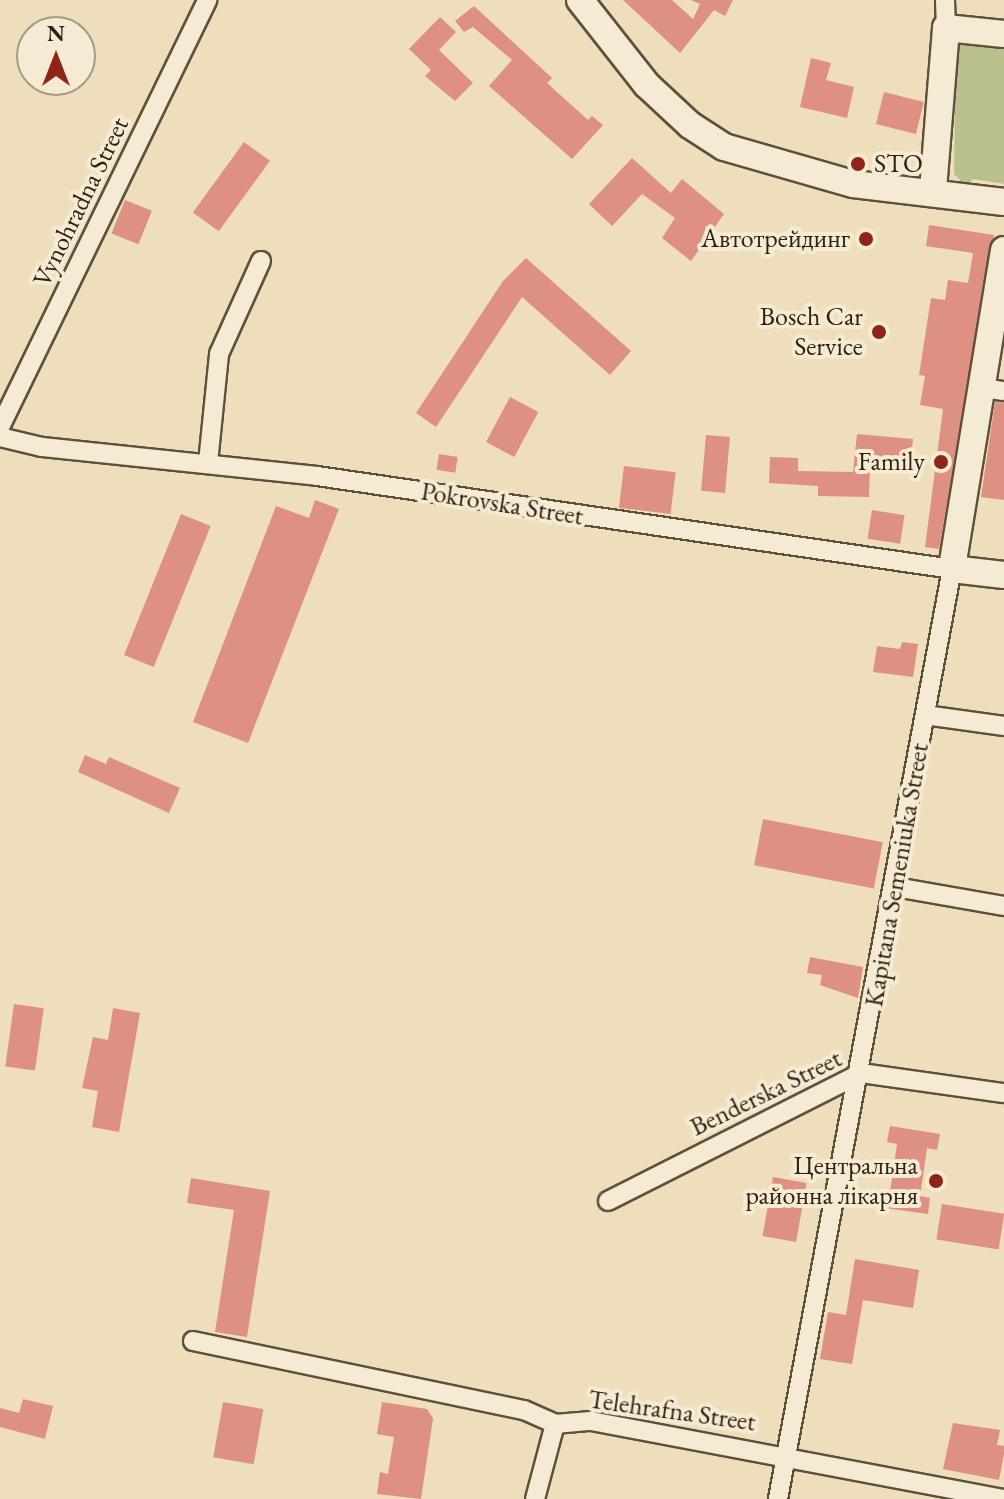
<!DOCTYPE html>
<html>
<head>
<meta charset="utf-8">
<style>
	body { margin:0 }
	#map { position:relative; width:1004px; height:1499px; overflow:hidden; background:#efdebb; font-family:"EB Garamond",serif }
	div>[style] { position:absolute }
	.green>* { inset:0; background:#bbc18e }
	.building>* { inset:0; background:#de9082; transform-origin:0 0 }
	.roads { filter:drop-shadow(2px 0 #5f503c) drop-shadow(-2px 0 #5f503c) drop-shadow(0 2px #5f503c) drop-shadow(0 -2px #5f503c) }
	.street>* { height:18px; margin:-9px; padding:0 9px; transform-origin:9px; border-radius:9px; background:#f5ead3 }
	.secondary>* { height:26px; margin:-13px; padding:0 13px; transform-origin:13px; border-radius:13px; background:#f5ead3 }
	.dots>* { width:22px; height:22px; translate:-50% -50%; box-sizing:border-box; border:4px solid #f5ead3; border-radius:50% }
	span { translate:-50% -50%; white-space:nowrap; text-align:center; line-height:1.15; -webkit-text-stroke:8px #f5ead3; paint-order:stroke }
	.poi-label { font-size:26px; color:#2f2112 }
	.left { translate:0 -50%; text-align:left }
	.right { translate:-100% -50%; text-align:right }
	.street-label { font-size:26px; color:#2f2112 }
	.north { position:absolute; left:16px; top:16px; width:80px; height:80px; box-sizing:border-box; background:#f5ead3; border:2px solid #a69a86; border-radius:50%; rotate:0deg; font-size:22px; font-weight:700; line-height:32px; text-align:center; color:#2f2112 }
	.north::after { content:''; display:block; margin:auto; width:28px; height:36px; background:#8f2418; clip-path:polygon(50% 0,100% 100%,50% 72%,0 100%) }
</style>
</head>
<body>
<div id="map">
	<div class="green">
		<div style="clip-path:polygon(956px 39px,1004px 44px,1004px 184px,973px 179px,966px 186px,954px 174px)"></div>
	</div>
	<div class="building">
		<div style="clip-path:polygon(623px 0,672px 0,693px 19px,700px 4px,691px 0,733px 0,725px 16px,714px 10px,680px 53px)"></div>
		<div style="clip-path:polygon(474px 6px,552px 78px,547px 83px,588px 120px,592px 116px,603px 125px,572px 159px,489px 86px,512px 60px,473px 27px,464px 32px,455px 21px)"></div>
		<div style="clip-path:polygon(440px 17px,456px 32px,439px 50px,473px 83px,455px 101px,425px 76px,431px 70px,409px 49px)"></div>
		<div style="clip-path:polygon(811px 58px,831px 63px,826px 80px,854px 87px,847px 118px,800px 107px)"></div>
		<div style="left:884px;top:92px;width:41px;height:33px;rotate:14deg"></div>
		<div style="left:244px;top:142px;width:32px;height:87px;rotate:36deg"></div>
		<div style="clip-path:polygon(632px 158px,671px 193px,682px 179px,724px 214px,691px 261px,662px 238px,675px 218px,642px 194px,612px 226px,589px 204px)"></div>
		<div style="left:125px;top:200px;width:29px;height:36px;rotate:22deg"></div>
		<div style="clip-path:polygon(929px 225px,994px 235px,939px 549px,925px 547px,943px 409px,920px 405px,925px 376px,919px 375px,931px 298px,945px 300px,948px 280px,968px 283px,973px 253px,926px 246px)"></div>
		<div style="clip-path:polygon(526px 258px,631px 351px,610px 375px,522px 297px,436px 427px,416px 413px,503px 281px)"></div>
		<div style="left:510px;top:397px;width:32px;height:51px;rotate:28deg"></div>
		<div style="clip-path:polygon(995px 402px,1004px 403px,1004px 500px,981px 497px)"></div>
		<div style="clip-path:polygon(857px 434px,913px 439px,910px 466px,870px 462px,869px 497px,818px 496px,818px 486px,769px 483px,770px 457px,798px 458px,798px 471px,853px 472px)"></div>
		<div style="left:706px;top:435px;width:24px;height:56px;rotate:5deg"></div>
		<div style="left:439px;top:454px;width:19px;height:16px;rotate:9deg"></div>
		<div style="left:624px;top:466px;width:52px;height:42px;rotate:7deg"></div>
		<div style="clip-path:polygon(315px 500px,339px 509px,248px 743px,193px 722px,276px 506px,309px 518px)"></div>
		<div style="left:872px;top:510px;width:33px;height:29px;rotate:9deg"></div>
		<div style="left:181px;top:514px;width:32px;height:152px;rotate:22deg"></div>
		<div style="clip-path:polygon(902px 642px,918px 644px,913px 677px,873px 672px,877px 646px,900px 649px)"></div>
		<div style="clip-path:polygon(85px 755px,106px 764px,109px 757px,180px 788px,169px 813px,78px 772px)"></div>
		<div style="left:763px;top:819px;width:122px;height:47px;rotate:11deg"></div>
		<div style="clip-path:polygon(810px 957px,863px 967px,858px 998px,820px 985px,822px 975px,807px 973px)"></div>
		<div style="left:14px;top:1004px;width:30px;height:63px;rotate:8deg"></div>
		<div style="clip-path:polygon(113px 1008px,140px 1013px,119px 1132px,92px 1127px,98px 1091px,82px 1088px,93px 1037px,108px 1040px)"></div>
		<div style="clip-path:polygon(890px 1126px,940px 1134px,937px 1150px,927px 1148px,920px 1196px,930px 1198px,928px 1214px,877px 1207px,880px 1190px,890px 1192px,897px 1144px,887px 1142px)"></div>
		<div style="left:773px;top:1177px;width:34px;height:60px;rotate:10deg"></div>
		<div style="clip-path:polygon(191px 1178px,270px 1191px,247px 1337px,215px 1332px,234px 1210px,187px 1203px)"></div>
		<div style="left:942px;top:1204px;width:63px;height:36px;rotate:9deg"></div>
		<div style="clip-path:polygon(855px 1259px,919px 1270px,913px 1308px,863px 1300px,852px 1364px,820px 1359px,828px 1312px,846px 1315px)"></div>
		<div style="clip-path:polygon(23px 1399px,53px 1406px,45px 1439px,0 1427px,0 1408px,19px 1413px)"></div>
		<div style="left:223px;top:1402px;width:41px;height:56px;rotate:10deg"></div>
		<div style="clip-path:polygon(382px 1402px,427px 1409px,433px 1418px,421px 1499px,377px 1494px,380px 1472px,388px 1474px,394px 1437px,377px 1434px)"></div>
		<div style="clip-path:polygon(953px 1423px,1000px 1430px,997px 1445px,1004px 1446px,1004px 1454px,999px 1480px,943px 1469px)"></div>
	</div>
	<div class="roads">
		<div class="street">
			<div style="left:945px;top:0;width:28px;rotate:88deg"></div>
			<div style="left:984px;top:388px;width:20px;rotate:9deg"></div>
			<div style="left:0;top:427px;width:475px;rotate:-64.1deg"></div>
			<div style="left:0;top:437px;width:43px;rotate:13.4deg"></div>
			<div style="left:42px;top:447px;width:277px;rotate:6deg"></div>
			<div style="left:317px;top:476px;width:642px;rotate:8.33deg"></div>
			<div style="left:952px;top:569px;width:946px;rotate:100.6deg"></div>
			<div style="left:208px;top:463px;width:110px;rotate:-84.2deg"></div>
			<div style="left:219px;top:354px;width:102px;rotate:-65.7deg"></div>
			<div style="left:925px;top:715px;width:80px;rotate:7.9deg"></div>
			<div style="left:895px;top:887px;width:111px;rotate:9.9deg"></div>
			<div style="left:608px;top:1201px;width:284px;rotate:-26.8deg"></div>
			<div style="left:861px;top:1073px;width:144px;rotate:8deg"></div>
			<div style="left:193px;top:1341px;width:338px;rotate:11.8deg"></div>
			<div style="left:524px;top:1410px;width:34px;rotate:24deg"></div>
			<div style="left:555px;top:1424px;width:36px;rotate:-5deg"></div>
			<div style="left:591px;top:1421px;width:420px;rotate:10.7deg"></div>
			<div style="left:535px;top:1499px;width:78px;rotate:-75.1deg"></div>
		</div>
		<div class="secondary">
			<div style="left:580px;top:0;width:108px;rotate:51.8deg"></div>
			<div style="left:647px;top:85px;width:59px;rotate:42.9deg"></div>
			<div style="left:690px;top:125px;width:40px;rotate:32.9deg"></div>
			<div style="left:724px;top:147px;width:134px;rotate:16deg"></div>
			<div style="left:853px;top:184px;width:152px;rotate:6.8deg"></div>
			<div style="left:933px;top:190px;width:163px;rotate:-85.4deg"></div>
			<div style="left:946px;top:28px;width:58px;rotate:5.9deg"></div>
			<div style="left:1004px;top:250px;width:323px;rotate:99.3deg"></div>
			<div style="left:952px;top:569px;width:52px;rotate:6.6deg"></div>
		</div>
	</div>
	<div class="dots">
		<div style="left:858px;top:164px;background:#8f2418"></div>
		<div style="left:866px;top:239px;background:#8f2418"></div>
		<div style="left:879px;top:332px;background:#8f2418"></div>
		<div style="left:941px;top:462px;background:#8f2418"></div>
		<div style="left:936px;top:1181px;background:#8f2418"></div>
	</div>
	<div class="poi-label">
		<span class="left" style="left:874px;top:164px">STO</span>
		<span class="right" style="left:850px;top:239px">Автотрейдинг</span>
		<span class="right" style="left:863px;top:332px">Bosch Car<br>Service</span>
		<span class="right" style="left:925px;top:462px">Family</span>
		<span class="right" style="left:918px;top:1181px">Центральна<br>районна лікарня</span>
	</div>
	<div class="street-label">
		<span style="left:81px;top:202px;rotate:-64deg">Vynohradna Street</span>
		<span style="left:502px;top:504px;rotate:9deg">Pokrovska Street</span>
		<span style="left:897px;top:875px;rotate:-80deg">Kapitana Semeniuka Street</span>
		<span style="left:766px;top:1093px;rotate:-26deg">Benderska Street</span>
		<span style="left:672px;top:1411px;rotate:8deg">Telehrafna Street</span>
	</div>
	<div class="north">N</div>
</div>
</body>
</html>
